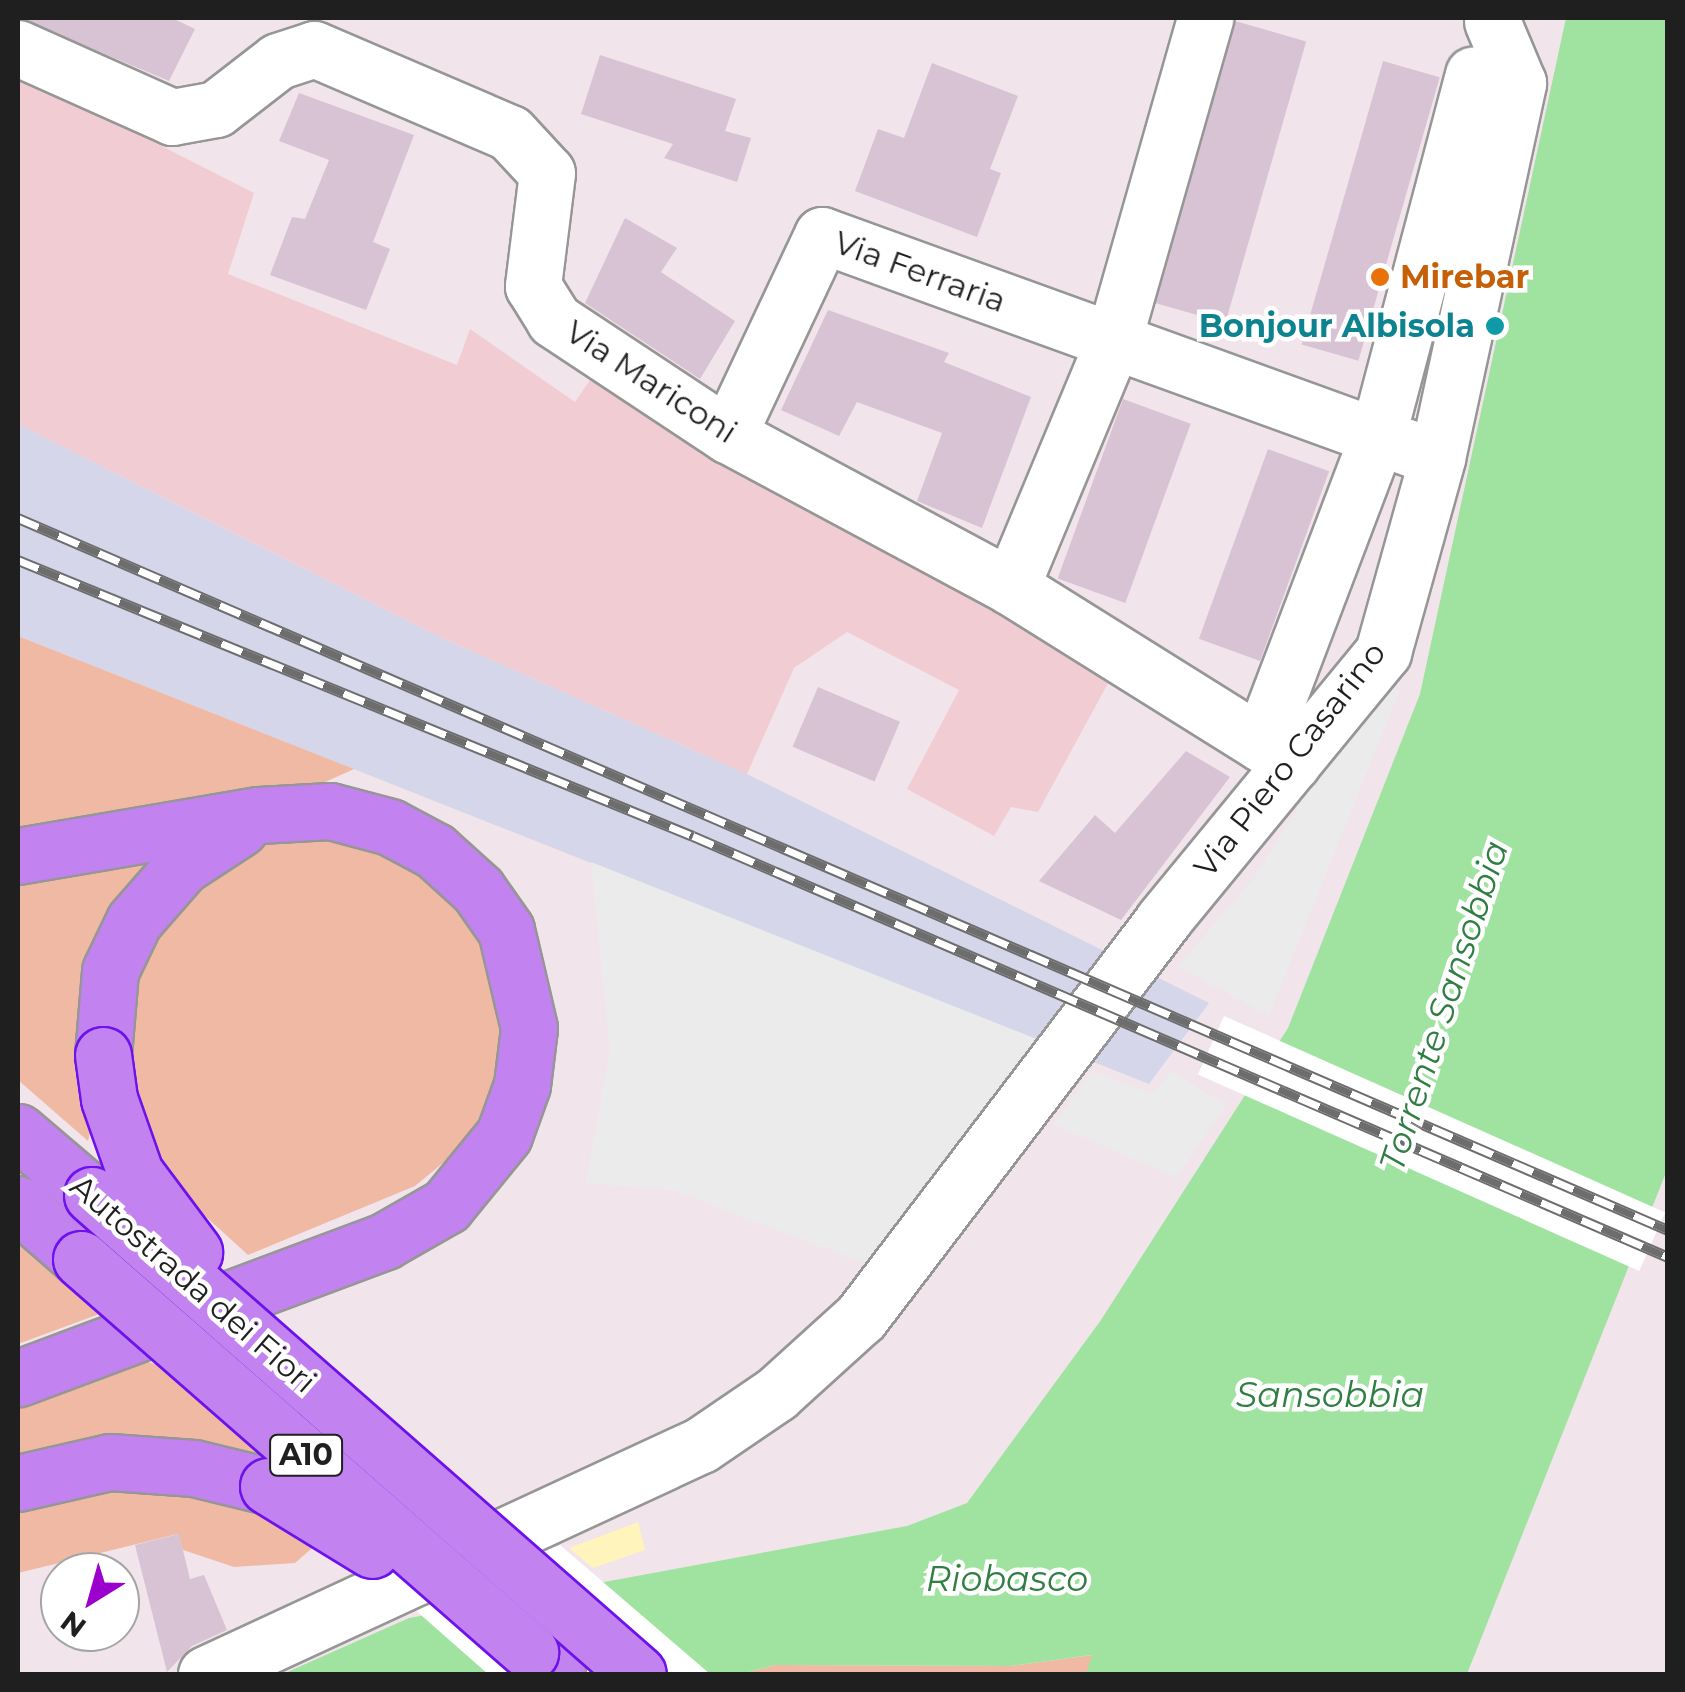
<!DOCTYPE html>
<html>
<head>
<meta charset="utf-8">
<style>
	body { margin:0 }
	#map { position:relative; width:1685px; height:1692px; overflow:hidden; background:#f1e4eb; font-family:Montserrat,sans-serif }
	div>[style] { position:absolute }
	.industrial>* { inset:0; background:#d5d6ea }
	.farmland>* { inset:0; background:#f1cdd3 }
	.grass>* { inset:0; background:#f0b9a4 }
	.park>* { inset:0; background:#fff4bc }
	.parking>* { inset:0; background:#ebebeb }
	.water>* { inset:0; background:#a0e3a0 }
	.pier>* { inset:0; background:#fff; transform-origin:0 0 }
	.building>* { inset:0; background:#d8c3d4; transform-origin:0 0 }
	.roads { filter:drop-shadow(2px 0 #969696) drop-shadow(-2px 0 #969696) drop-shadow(0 2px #969696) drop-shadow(0 -2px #969696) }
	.minor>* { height:55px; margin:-27.5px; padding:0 27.5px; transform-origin:27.5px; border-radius:27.5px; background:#fff }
	.highway>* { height:55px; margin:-27.5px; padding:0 27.5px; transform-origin:27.5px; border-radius:27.5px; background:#c283f0 }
	.rail>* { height:11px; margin-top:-5.5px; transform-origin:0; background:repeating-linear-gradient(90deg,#fff 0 22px,#6d6d6d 0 44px); box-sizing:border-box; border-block:2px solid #6d6d6d }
	.bridges { filter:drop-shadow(2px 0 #6d12ed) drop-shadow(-2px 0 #6d12ed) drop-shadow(0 2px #6d12ed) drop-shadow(0 -2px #6d12ed) }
	.highway-bridge>* { height:55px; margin:-27.5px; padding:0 27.5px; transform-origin:27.5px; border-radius:27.5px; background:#c283f0 }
	.dots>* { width:28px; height:28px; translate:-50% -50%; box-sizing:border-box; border:5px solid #fff; border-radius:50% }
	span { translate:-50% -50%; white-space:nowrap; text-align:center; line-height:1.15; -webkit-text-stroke:9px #fff; paint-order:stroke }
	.shield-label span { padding:2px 8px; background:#fff; border:2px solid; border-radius:8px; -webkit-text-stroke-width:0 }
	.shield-label { font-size:30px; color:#1f1f1f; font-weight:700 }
	.street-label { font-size:32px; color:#1f1f1f }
	.food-label { font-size:32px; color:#c56008; font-weight:700 }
	.left { translate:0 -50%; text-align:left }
	.culture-label { font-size:32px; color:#0d838f; font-weight:700 }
	.right { translate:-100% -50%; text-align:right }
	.water-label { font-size:35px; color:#307e44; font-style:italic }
	.frame { position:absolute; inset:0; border:20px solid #1f1f1f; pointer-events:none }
	.north { position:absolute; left:40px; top:1552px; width:100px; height:100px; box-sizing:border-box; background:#fff; border:2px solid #a5a5a5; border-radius:50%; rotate:217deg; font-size:28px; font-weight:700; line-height:40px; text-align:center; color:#1f1f1f }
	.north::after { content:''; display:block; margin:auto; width:35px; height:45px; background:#9c00cd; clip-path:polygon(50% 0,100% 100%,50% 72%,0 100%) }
</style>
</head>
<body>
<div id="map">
	<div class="industrial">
		<div style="clip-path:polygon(18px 424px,438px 636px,747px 774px,1209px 1003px,1149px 1084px,18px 636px)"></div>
	</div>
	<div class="farmland">
		<div style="clip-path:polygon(18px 73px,254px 193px,228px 274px,457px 365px,470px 329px,575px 402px,595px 373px,1113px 674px,1038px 812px,1011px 807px,994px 836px,907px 789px,959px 690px,847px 632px,794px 668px,747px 774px,438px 636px,18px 424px)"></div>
	</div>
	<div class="grass">
		<div style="clip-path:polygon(18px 636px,354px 769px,323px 783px,18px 840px)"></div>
		<div style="clip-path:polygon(311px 832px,379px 841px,476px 909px,507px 1030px,487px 1107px,455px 1153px,415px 1186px,248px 1255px,193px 1205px,146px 1136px,127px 1080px,139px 960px,163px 913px,251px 845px)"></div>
		<div style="clip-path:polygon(146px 852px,158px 861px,88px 1141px,18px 1080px,18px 877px)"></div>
		<div style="clip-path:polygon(18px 1239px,102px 1313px,18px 1344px)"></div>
		<div style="clip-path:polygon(143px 1361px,164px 1366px,264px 1451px,257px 1461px,18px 1464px,18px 1403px)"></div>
		<div style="clip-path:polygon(102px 1481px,177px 1483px,326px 1536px,295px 1563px,234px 1567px,183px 1550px,178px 1534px,18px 1573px,18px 1501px)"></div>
		<div style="clip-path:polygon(1093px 1655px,1086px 1674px,742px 1674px,775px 1665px,1010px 1666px)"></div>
	</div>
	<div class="park">
		<div style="clip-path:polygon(638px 1522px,645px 1550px,593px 1568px,569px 1548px)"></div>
	</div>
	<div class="parking">
		<div style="clip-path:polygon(1377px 682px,1400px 690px,1269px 1015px,1177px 967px,1254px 878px)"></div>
		<div style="clip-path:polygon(591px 862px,1044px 1042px,870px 1265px,673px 1190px,586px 1183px,610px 1049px)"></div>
		<div style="clip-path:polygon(1092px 1071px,1152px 1094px,1172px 1072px,1226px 1105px,1177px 1177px,1053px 1124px)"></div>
	</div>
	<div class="water">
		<div style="clip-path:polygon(1566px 18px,1667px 18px,1667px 1170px,1467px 1674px,1086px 1674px,1092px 1655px,1010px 1666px,775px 1665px,742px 1674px,283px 1674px,409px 1618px,907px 1526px,967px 1503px,1101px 1320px,1288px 1028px,1420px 694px)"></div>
	</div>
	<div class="pier">
		<div style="left:1224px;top:1016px;width:483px;height:64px;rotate:24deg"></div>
		<div style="clip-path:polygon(560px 1545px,710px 1674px,488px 1674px,405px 1601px)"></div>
	</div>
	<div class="building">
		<div style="clip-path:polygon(19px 18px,172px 18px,195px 29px,169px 81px)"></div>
		<div style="left:1235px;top:21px;width:74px;height:293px;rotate:16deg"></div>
		<div style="clip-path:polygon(600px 55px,736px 99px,725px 131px,751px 138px,737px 182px,664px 158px,673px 144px,581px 114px)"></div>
		<div style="left:1383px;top:61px;width:59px;height:295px;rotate:16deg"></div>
		<div style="clip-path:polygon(932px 63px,1018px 96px,990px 169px,1001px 173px,977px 237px,855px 191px,878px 129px,904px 138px)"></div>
		<div style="clip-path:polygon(299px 93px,414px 135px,373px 242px,390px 249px,366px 310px,270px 275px,292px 217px,305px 219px,329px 160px,279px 141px)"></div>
		<div style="clip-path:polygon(625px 218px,677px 248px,661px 272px,735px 321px,700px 379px,585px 303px)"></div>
		<div style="clip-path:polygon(828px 310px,949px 353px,944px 362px,1031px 397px,982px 528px,917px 501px,942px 433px,857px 402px,839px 436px,781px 410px)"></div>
		<div style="left:1123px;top:399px;width:72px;height:191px;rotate:20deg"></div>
		<div style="left:1268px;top:449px;width:65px;height:202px;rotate:20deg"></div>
		<div style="left:818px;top:687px;width:89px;height:65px;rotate:23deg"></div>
		<div style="clip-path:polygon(1186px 751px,1230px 777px,1121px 920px,1039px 881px,1095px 815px,1115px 833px)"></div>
		<div style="clip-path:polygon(179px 1534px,190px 1579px,204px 1575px,227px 1630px,192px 1646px,167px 1672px,135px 1545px)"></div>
	</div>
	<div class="roads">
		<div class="minor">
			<div style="left:18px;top:48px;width:169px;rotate:24.1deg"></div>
			<div style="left:172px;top:117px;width:45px;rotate:-10.3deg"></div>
			<div style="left:216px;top:109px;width:78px;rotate:-37.7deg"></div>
			<div style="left:278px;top:61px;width:38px;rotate:-18deg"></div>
			<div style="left:314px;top:49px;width:213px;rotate:23.2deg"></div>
			<div style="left:510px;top:133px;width:54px;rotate:47.2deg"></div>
			<div style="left:547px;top:173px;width:114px;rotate:97.1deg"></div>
			<div style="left:533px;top:286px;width:40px;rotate:58deg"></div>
			<div style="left:554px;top:320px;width:209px;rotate:33.5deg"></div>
			<div style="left:728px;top:435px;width:321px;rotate:28.2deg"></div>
			<div style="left:1011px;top:587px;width:332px;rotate:32deg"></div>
			<div style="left:728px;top:435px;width:221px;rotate:-64.8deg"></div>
			<div style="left:822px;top:235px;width:654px;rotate:19.93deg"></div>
			<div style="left:1011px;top:587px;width:265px;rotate:-67.4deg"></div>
			<div style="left:1113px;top:342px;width:337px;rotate:-74.1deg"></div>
			<div style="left:1261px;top:743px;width:326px;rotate:-69.2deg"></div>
			<div style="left:1377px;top:438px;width:376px;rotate:-75.2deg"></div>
			<div style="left:206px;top:1674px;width:545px;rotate:-24.83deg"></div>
			<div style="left:701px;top:1445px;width:91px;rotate:-34.2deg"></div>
			<div style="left:776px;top:1394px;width:115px;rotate:-42.2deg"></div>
			<div style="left:861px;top:1317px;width:499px;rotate:-52.7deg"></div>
			<div style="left:1163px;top:920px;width:347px;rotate:-50.6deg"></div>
			<div style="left:1383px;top:652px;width:201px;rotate:-74.4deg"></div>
			<div style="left:1437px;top:458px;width:384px;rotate:-77.8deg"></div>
			<div style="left:1518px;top:83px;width:67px;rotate:-112.8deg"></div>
		</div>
		<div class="highway">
			<div style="left:18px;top:856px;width:244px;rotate:-9.7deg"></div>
			<div style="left:259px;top:815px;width:71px;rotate:-3.2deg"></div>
			<div style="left:330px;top:811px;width:62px;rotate:14.9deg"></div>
			<div style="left:390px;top:827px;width:51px;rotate:28.1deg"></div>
			<div style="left:435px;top:851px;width:58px;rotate:42.2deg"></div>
			<div style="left:478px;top:890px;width:49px;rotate:55deg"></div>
			<div style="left:506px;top:930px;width:101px;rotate:76.8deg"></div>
			<div style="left:529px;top:1028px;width:57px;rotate:97deg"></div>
			<div style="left:522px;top:1085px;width:53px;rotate:109.8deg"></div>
			<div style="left:504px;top:1135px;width:92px;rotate:129.2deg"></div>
			<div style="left:446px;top:1206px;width:70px;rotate:150.2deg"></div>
			<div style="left:385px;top:1241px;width:392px;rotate:159.5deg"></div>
			<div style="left:103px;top:1055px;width:84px;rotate:-85.2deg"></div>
			<div style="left:110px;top:971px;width:55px;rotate:-64.4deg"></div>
			<div style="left:134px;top:921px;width:73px;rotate:-48.9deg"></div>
			<div style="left:182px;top:866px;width:69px;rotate:-33.2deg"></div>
			<div style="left:18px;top:1132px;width:97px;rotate:40.4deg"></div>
			<div style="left:18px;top:1204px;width:84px;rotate:41.1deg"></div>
			<div style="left:18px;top:1483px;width:94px;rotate:-12.9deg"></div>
			<div style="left:110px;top:1462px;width:84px;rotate:4.1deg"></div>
			<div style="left:194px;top:1468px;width:76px;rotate:13.7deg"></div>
			<div style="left:530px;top:1652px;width:35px;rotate:39deg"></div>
		</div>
	</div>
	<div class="rail">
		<div style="left:18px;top:518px;width:1797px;rotate:23.34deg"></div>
		<div style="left:18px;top:560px;width:729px;rotate:22.24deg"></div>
		<div style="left:693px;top:836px;width:1062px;rotate:23.35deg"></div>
	</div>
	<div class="bridges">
		<div class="highway-bridge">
			<div style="left:103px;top:1055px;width:44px;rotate:82.2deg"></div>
			<div style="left:109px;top:1099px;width:78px;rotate:70.6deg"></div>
			<div style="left:135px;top:1173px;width:99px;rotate:53.2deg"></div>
			<div style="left:92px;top:1195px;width:726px;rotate:41.26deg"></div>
			<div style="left:81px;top:1259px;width:597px;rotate:41.19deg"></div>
			<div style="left:268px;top:1486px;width:122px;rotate:31.6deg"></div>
		</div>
	</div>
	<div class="dots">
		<div style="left:1380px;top:277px;background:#e8710a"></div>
		<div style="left:1495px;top:326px;background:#0f9aa8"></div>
	</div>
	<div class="shield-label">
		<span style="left:306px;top:1455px">A10</span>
	</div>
	<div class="street-label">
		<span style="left:920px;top:272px;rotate:20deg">Via Ferraria</span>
		<span style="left:651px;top:382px;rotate:33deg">Via Mariconi</span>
		<span style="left:1290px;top:760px;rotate:-52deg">Via Piero Casarino</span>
		<span style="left:193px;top:1284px;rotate:41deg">Autostrada dei Fiori</span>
	</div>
	<div class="food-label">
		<span class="left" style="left:1400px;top:277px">Mirebar</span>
	</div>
	<div class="culture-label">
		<span class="right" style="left:1475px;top:326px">Bonjour Albisola</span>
	</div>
	<div class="water-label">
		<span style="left:1444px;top:1006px;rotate:-72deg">Torrente Sansobbia</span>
		<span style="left:1330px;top:1395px">Sansobbia</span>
		<span style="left:1007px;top:1579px">Riobasco</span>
	</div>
	<div class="frame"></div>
	<div class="north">N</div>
</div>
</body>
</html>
